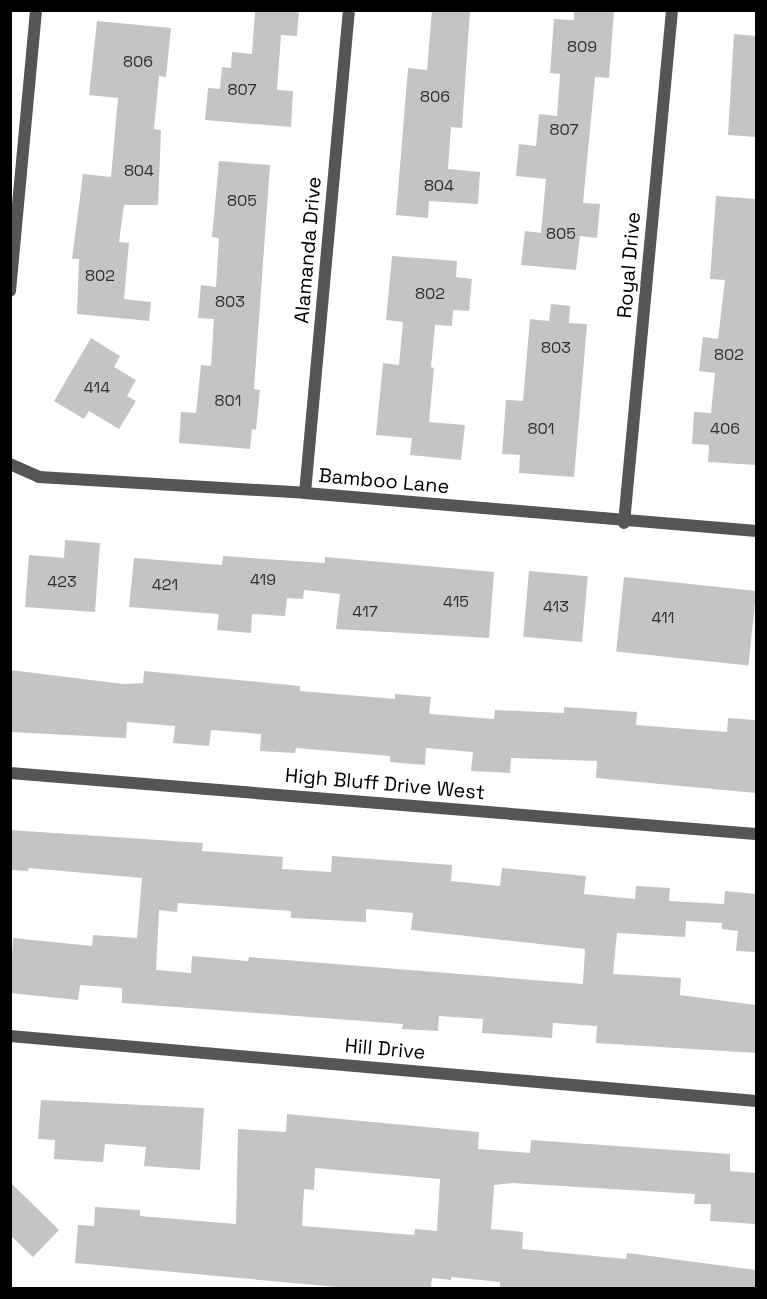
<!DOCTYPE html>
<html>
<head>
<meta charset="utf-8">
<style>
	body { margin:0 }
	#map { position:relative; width:767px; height:1299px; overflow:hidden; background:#fff; font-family:"Space Grotesk",sans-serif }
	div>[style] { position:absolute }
	.building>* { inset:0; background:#c4c4c4; transform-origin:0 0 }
	.minor>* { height:12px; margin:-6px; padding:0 6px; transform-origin:6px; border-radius:6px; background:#555 }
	span { translate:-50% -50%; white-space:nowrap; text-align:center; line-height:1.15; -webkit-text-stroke:5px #fff; paint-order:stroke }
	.number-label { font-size:16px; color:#313131 }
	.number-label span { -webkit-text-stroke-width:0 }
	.street-label { font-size:20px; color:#000 }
	.frame { position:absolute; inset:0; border:12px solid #000; pointer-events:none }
</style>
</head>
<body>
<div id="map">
	<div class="building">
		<div style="clip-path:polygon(255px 10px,299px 10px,297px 36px,281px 35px,277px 90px,293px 91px,291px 127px,205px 120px,208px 88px,220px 89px,222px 67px,231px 68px,232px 52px,252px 54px)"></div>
		<div style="clip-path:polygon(432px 10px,470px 10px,462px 128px,451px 127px,448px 169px,480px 172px,478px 204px,429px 201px,428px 218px,396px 215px,408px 68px,427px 70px)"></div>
		<div style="clip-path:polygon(574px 10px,614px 10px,609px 78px,595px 77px,583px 203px,600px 204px,597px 238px,580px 236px,576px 270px,521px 265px,525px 231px,541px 233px,546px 179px,516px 176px,519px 144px,536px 146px,539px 114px,557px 116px,560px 74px,550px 73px,554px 19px,574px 20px)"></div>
		<div style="clip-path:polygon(97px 21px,171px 28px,166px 77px,159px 76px,154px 129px,161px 130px,158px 205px,124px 205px,119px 242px,129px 243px,124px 299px,151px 302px,149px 321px,77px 314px,79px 259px,72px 259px,83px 174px,111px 177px,118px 98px,89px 95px)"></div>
		<div style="clip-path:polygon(734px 34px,756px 36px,756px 137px,728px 135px)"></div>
		<div style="clip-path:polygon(219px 161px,270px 165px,254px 389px,260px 390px,256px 430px,252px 429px,250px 449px,179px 443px,181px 412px,196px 413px,201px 365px,211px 366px,214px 319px,198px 318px,201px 285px,216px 287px,219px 238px,212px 237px)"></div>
		<div style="clip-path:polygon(716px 196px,756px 199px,756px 465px,708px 462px,709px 445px,692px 444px,694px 412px,711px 413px,715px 373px,699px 371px,703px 337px,718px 339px,725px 280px,710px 279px)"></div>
		<div style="clip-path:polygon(392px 256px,457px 261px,456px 277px,472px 279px,469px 311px,453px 310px,452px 326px,435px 325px,431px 367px,434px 368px,429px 422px,465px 425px,461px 460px,410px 455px,412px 438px,376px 435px,383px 363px,399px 365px,403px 322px,386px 320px)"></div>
		<div style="clip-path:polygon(551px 304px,570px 306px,569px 323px,587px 324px,574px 477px,519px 473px,520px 455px,502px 454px,506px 400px,523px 401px,530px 319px,549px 321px)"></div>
		<div style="clip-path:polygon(91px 338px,120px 356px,114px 367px,136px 380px,127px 396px,136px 401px,119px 429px,89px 411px,84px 419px,54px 401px)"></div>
		<div style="clip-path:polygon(65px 540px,100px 543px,95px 612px,25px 607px,29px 555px,64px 558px)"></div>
		<div style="clip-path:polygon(223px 556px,325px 563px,325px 557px,494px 572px,489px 638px,336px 629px,340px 594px,304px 590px,303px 599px,287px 598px,285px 616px,252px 614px,251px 633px,217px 630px,219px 614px,129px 607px,134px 558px,222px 565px)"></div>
		<div style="left:529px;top:571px;width:59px;height:66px;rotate:5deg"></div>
		<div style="left:624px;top:577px;width:133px;height:75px;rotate:6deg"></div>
		<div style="clip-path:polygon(10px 670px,123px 684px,143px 683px,144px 671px,300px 686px,300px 691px,395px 699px,395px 694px,431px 697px,429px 714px,494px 719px,495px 710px,564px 713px,564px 707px,637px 712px,636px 725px,727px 732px,728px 718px,756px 720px,756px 793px,596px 778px,597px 761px,511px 758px,510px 773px,471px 771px,473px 752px,426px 748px,425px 765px,390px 762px,390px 756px,296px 748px,295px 753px,260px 751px,261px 734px,211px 730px,209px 746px,173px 743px,175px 726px,127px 722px,126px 738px,10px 732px)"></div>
		<div style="clip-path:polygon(evenodd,10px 830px,203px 843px,202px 851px,283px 857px,282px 869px,331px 872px,332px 856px,452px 865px,451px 881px,500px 886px,502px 868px,586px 876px,584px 894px,635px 899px,636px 886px,670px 888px,669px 901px,724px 904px,725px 891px,756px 894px,756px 952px,736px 951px,738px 931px,722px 929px,722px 923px,686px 921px,685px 937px,617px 933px,613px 974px,681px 978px,680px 995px,756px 1005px,756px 1053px,596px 1043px,597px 1026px,553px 1023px,552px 1038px,482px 1033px,483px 1019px,439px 1016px,438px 1031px,402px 1029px,403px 1024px,122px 1003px,122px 988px,80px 985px,78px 1000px,10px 993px,13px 938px,92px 946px,93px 935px,137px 938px,142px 878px,29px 868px,28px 871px,10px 870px,10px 830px,178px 903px,291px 911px,291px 918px,366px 922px,366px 909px,413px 913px,411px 930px,585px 949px,583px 984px,249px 957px,248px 961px,192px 956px,191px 973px,156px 970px,159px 910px,177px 912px,178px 903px)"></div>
		<div style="clip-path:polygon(41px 1100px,204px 1108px,200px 1170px,144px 1166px,146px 1147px,105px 1144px,103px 1162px,54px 1159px,55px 1140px,38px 1139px)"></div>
		<div style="clip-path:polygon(evenodd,287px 1114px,479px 1132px,478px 1149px,530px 1153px,531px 1140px,730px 1154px,730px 1171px,756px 1173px,756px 1224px,710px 1221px,711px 1204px,694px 1204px,695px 1194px,512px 1183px,494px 1185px,491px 1229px,523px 1232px,522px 1249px,626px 1259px,627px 1253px,756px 1270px,756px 1288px,500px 1288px,500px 1282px,451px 1277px,451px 1280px,432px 1278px,431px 1288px,348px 1288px,75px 1263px,78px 1225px,94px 1226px,95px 1207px,140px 1210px,140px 1216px,236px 1224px,238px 1129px,286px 1132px,287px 1114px,315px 1168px,440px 1179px,437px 1231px,415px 1229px,414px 1235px,302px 1226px,304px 1189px,314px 1190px,315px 1168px)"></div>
		<div style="clip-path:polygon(10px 1182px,59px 1230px,33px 1257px,10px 1235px)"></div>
	</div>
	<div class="minor">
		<div style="left:10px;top:291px;width:282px;rotate:-84.7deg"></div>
		<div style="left:10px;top:464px;width:32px;rotate:24deg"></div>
		<div style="left:39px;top:477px;width:266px;rotate:3.4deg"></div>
		<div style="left:305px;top:493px;width:453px;rotate:4.8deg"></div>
		<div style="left:305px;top:493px;width:485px;rotate:-84.8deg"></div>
		<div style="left:624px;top:523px;width:515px;rotate:-84.65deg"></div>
		<div style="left:10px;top:773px;width:748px;rotate:4.67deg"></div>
		<div style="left:10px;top:1036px;width:749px;rotate:4.98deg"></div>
	</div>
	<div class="number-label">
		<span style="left:582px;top:47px">809</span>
		<span style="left:138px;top:62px">806</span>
		<span style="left:242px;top:90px">807</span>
		<span style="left:435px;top:97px">806</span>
		<span style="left:564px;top:130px">807</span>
		<span style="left:139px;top:171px">804</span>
		<span style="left:439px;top:186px">804</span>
		<span style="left:242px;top:201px">805</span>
		<span style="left:561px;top:234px">805</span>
		<span style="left:100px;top:276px">802</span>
		<span style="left:430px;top:294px">802</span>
		<span style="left:230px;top:302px">803</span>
		<span style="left:556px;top:348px">803</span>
		<span style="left:729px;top:355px">802</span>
		<span style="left:97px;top:388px">414</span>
		<span style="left:228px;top:401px">801</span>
		<span style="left:541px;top:429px">801</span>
		<span style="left:725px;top:429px">406</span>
		<span style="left:263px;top:580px">419</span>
		<span style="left:62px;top:582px">423</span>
		<span style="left:165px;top:585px">421</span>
		<span style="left:456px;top:602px">415</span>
		<span style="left:556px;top:607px">413</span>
		<span style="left:365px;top:612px">417</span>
		<span style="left:663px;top:618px">411</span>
	</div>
	<div class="street-label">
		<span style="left:308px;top:250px;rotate:-85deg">Alamanda Drive</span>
		<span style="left:629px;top:265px;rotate:-85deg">Royal Drive</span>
		<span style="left:384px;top:481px;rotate:5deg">Bamboo Lane</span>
		<span style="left:385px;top:784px;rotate:5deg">High Bluff Drive West</span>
		<span style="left:385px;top:1049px;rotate:5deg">Hill Drive</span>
	</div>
	<div class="frame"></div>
</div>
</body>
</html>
